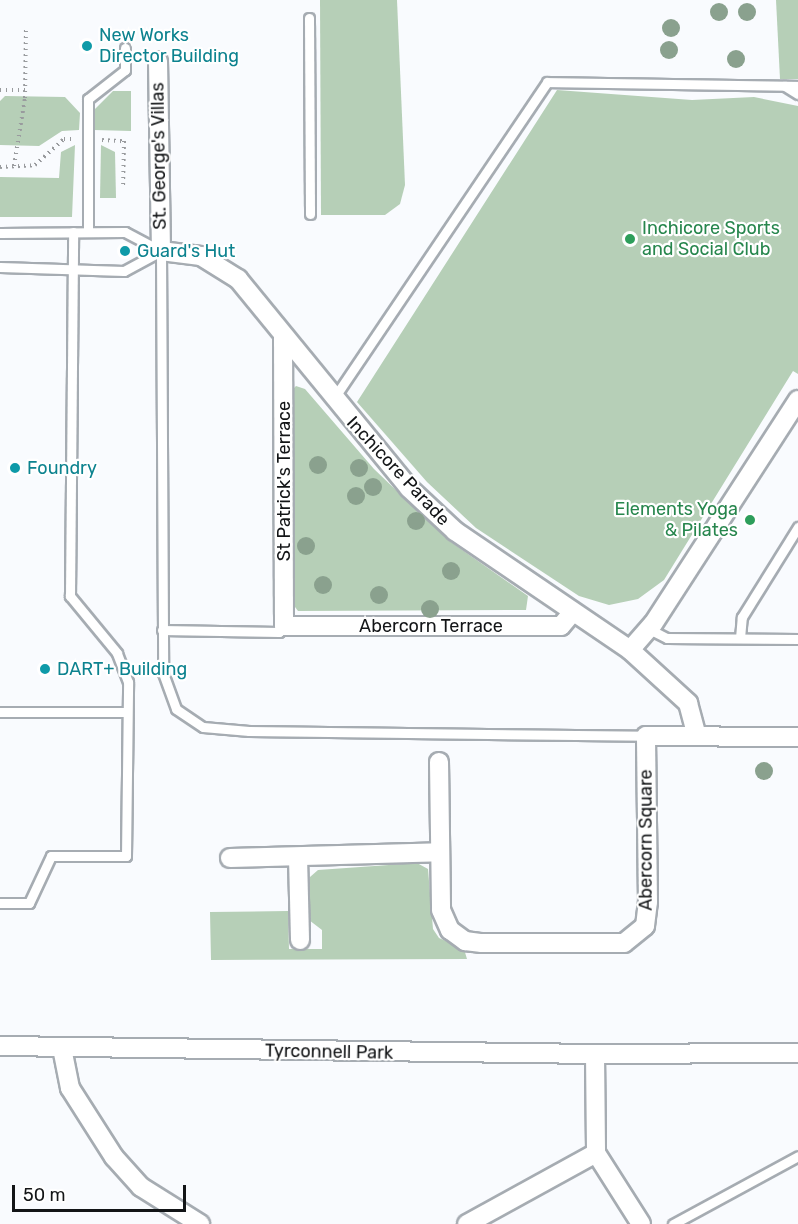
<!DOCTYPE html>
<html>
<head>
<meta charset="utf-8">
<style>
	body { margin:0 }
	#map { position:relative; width:798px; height:1224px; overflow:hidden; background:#f9fbfe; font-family:Rubik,sans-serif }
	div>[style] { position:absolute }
	.green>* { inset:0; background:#b6cfb7 }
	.path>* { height:4px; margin-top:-2px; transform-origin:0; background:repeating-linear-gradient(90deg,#999b9e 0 1.5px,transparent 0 6px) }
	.roads { filter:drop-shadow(2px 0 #a6acb2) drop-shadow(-2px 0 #a6acb2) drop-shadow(0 2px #a6acb2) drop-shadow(0 -2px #a6acb2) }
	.lane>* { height:9px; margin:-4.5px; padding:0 4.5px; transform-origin:4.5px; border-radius:4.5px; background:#fff }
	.street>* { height:18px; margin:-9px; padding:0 9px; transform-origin:9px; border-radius:9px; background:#fff }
	.trees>* { width:18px; height:18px; margin:-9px; border-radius:50%; background:#8aa18e }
	.dots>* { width:16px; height:16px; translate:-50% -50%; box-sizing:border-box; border:3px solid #fff; border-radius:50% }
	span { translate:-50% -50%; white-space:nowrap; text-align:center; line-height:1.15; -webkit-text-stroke:4.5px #fff; paint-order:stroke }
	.culture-label { font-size:18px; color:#0d838f }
	.left { translate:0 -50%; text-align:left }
	.street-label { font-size:18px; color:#131517 }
	.leisure-label { font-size:18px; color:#27864d }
	.right { translate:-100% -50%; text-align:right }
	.scale { position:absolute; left:12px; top:1185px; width:174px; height:27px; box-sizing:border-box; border:3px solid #131517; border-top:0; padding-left:8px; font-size:18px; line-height:21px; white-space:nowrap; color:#131517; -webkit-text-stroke:4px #fff; paint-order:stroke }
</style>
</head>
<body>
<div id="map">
	<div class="green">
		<div style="clip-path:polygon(320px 0,397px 0,405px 185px,400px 204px,385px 215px,321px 215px)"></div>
		<div style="clip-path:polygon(776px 0,798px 0,798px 79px,780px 79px)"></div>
		<div style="clip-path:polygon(557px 90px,692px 100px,754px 97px,798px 106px,798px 374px,793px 371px,664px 580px,638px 599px,609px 605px,579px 596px,476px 528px,427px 482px,357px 402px)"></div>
		<div style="clip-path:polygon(113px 91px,131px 91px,131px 131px,94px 130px,93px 111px)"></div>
		<div style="clip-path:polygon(5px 96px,65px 97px,80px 113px,79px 130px,62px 131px,39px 146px,0 145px,0 101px)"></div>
		<div style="clip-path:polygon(75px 145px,72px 217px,0 217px,0 177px,59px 178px,61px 152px)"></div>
		<div style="clip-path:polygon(101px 145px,115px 152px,116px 198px,100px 198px)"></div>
		<div style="clip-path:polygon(296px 386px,305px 389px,374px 469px,448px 540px,528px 596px,526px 610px,298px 611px,292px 603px,290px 392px)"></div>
		<div style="clip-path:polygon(417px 863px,428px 869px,433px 929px,439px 938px,464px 949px,467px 959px,211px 960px,210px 912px,288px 911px,289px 949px,322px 949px,322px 930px,309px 920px,310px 877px,318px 870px)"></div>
	</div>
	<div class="path">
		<div style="left:0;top:90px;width:25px"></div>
		<div style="left:102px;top:140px;width:22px;rotate:3deg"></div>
		<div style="left:124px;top:141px;width:46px;rotate:91.2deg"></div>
		<div style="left:14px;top:166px;width:69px;rotate:-80.8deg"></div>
		<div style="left:25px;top:98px;width:71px;rotate:-89.2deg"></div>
		<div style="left:0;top:167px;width:35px;rotate:-3deg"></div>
		<div style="left:35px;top:165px;width:39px;rotate:-42deg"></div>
		<div style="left:64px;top:139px;width:10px"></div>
	</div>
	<div class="roads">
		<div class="lane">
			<div style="left:309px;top:18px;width:196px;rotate:89.7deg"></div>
			<div style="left:785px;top:86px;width:15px;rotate:32deg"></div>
			<div style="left:88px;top:232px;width:133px;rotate:-90deg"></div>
			<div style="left:88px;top:99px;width:47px;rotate:-38.1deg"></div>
			<div style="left:125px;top:70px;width:22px;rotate:-90deg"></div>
			<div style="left:0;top:233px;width:125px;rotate:-0.5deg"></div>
			<div style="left:125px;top:232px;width:41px;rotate:27.8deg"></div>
			<div style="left:161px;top:251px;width:422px;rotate:89.7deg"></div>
			<div style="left:163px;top:673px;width:38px;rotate:70deg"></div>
			<div style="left:176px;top:709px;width:32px;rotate:34deg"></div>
			<div style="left:203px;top:727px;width:46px;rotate:5deg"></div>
			<div style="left:249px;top:731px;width:397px;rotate:0.7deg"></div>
			<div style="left:0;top:267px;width:124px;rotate:1.8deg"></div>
			<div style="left:124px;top:271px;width:42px;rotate:-28.4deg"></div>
			<div style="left:334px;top:398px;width:381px;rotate:-56deg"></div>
			<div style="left:547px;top:82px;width:251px;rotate:0.9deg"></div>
			<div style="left:649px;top:629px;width:20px;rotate:27deg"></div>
			<div style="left:667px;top:638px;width:131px;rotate:0.4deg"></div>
			<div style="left:162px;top:630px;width:117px;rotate:1deg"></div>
			<div style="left:279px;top:632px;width:8px;rotate:-50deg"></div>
			<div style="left:740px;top:638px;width:21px;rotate:-85deg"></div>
			<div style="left:742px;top:617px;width:106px;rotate:-58.1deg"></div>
			<div style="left:0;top:712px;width:127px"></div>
			<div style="left:0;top:903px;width:29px"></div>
			<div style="left:29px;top:903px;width:52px;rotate:-64.9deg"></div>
			<div style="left:51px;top:856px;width:75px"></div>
			<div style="left:126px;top:856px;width:174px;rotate:-89.3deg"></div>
			<div style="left:128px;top:682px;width:31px;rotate:-111deg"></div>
			<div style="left:117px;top:653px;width:74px;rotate:-129.5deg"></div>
			<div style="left:70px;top:596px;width:364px;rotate:-89.5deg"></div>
			<div style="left:673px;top:1224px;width:142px;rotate:-28.5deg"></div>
		</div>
		<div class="street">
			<div style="left:158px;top:61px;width:190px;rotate:89.1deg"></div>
			<div style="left:161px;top:251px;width:40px;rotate:7.1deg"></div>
			<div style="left:201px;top:256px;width:44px;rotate:31.9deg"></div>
			<div style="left:238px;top:279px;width:270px;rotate:50.7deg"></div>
			<div style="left:409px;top:488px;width:63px;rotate:43.1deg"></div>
			<div style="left:455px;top:531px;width:212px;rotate:34.2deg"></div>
			<div style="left:630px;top:650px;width:79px;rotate:42.4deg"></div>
			<div style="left:688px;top:703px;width:34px;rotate:75deg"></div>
			<div style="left:283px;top:336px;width:290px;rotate:89.8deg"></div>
			<div style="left:284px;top:626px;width:277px"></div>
			<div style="left:561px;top:626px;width:17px;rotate:-50deg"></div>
			<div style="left:630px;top:650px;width:35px;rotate:-49deg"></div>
			<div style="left:653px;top:624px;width:267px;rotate:-57.1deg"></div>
			<div style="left:439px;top:762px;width:148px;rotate:89.2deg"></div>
			<div style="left:441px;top:910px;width:22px;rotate:66deg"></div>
			<div style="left:450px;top:930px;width:19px;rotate:36deg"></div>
			<div style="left:465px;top:941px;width:17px;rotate:7deg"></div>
			<div style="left:482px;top:943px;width:142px"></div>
			<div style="left:624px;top:943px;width:27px;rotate:-39deg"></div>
			<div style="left:645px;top:926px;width:24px;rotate:-83deg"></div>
			<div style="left:648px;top:902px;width:166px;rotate:-90.7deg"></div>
			<div style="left:646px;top:736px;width:152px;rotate:0.4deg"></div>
			<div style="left:298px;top:857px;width:83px;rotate:88.6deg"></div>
			<div style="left:230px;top:858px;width:210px;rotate:-1.6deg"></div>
			<div style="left:0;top:1046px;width:595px;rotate:0.77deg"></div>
			<div style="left:595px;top:1054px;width:99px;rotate:89.4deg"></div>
			<div style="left:596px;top:1153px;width:84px;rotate:57.6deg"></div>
			<div style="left:62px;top:1048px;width:41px;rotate:78.7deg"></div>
			<div style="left:70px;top:1088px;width:82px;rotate:57.5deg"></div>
			<div style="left:114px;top:1157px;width:40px;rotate:48deg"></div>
			<div style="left:141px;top:1187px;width:70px;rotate:32.1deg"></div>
			<div style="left:595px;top:1054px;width:203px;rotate:-0.3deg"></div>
			<div style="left:467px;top:1224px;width:147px;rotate:-28.8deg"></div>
		</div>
	</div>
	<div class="trees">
		<div style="left:719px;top:12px"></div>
		<div style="left:747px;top:12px"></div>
		<div style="left:671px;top:28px"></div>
		<div style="left:669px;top:50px"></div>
		<div style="left:736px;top:59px"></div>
		<div style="left:318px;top:465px"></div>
		<div style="left:359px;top:468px"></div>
		<div style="left:373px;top:487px"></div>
		<div style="left:356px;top:496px"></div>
		<div style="left:416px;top:521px"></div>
		<div style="left:306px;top:546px"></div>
		<div style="left:451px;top:571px"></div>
		<div style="left:323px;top:585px"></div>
		<div style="left:379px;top:595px"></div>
		<div style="left:430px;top:609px"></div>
		<div style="left:764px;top:771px"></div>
	</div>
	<div class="dots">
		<div style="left:87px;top:46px;background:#0f9aa8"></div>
		<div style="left:630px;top:239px;background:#2e9e5b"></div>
		<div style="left:125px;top:251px;background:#0f9aa8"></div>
		<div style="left:15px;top:468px;background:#0f9aa8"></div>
		<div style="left:750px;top:520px;background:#2e9e5b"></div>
		<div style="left:45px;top:669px;background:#0f9aa8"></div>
	</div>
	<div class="culture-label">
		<span class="left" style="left:99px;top:46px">New Works<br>Director Building</span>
		<span class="left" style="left:137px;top:251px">Guard's Hut</span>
		<span class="left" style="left:27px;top:468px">Foundry</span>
		<span class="left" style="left:57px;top:669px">DART+ Building</span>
	</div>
	<div class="street-label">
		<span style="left:159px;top:156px;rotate:-91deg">St. George's Villas</span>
		<span style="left:398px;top:471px;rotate:47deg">Inchicore Parade</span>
		<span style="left:284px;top:481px;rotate:-90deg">St Patrick's Terrace</span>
		<span style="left:431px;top:626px">Abercorn Terrace</span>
		<span style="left:646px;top:840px;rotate:-90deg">Abercorn Square</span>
		<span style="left:329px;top:1052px;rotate:1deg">Tyrconnell Park</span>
	</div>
	<div class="leisure-label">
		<span class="left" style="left:642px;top:239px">Inchicore Sports<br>and Social Club</span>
		<span class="right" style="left:738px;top:520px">Elements Yoga<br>&amp; Pilates</span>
	</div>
	<div class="scale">50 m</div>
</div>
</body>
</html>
